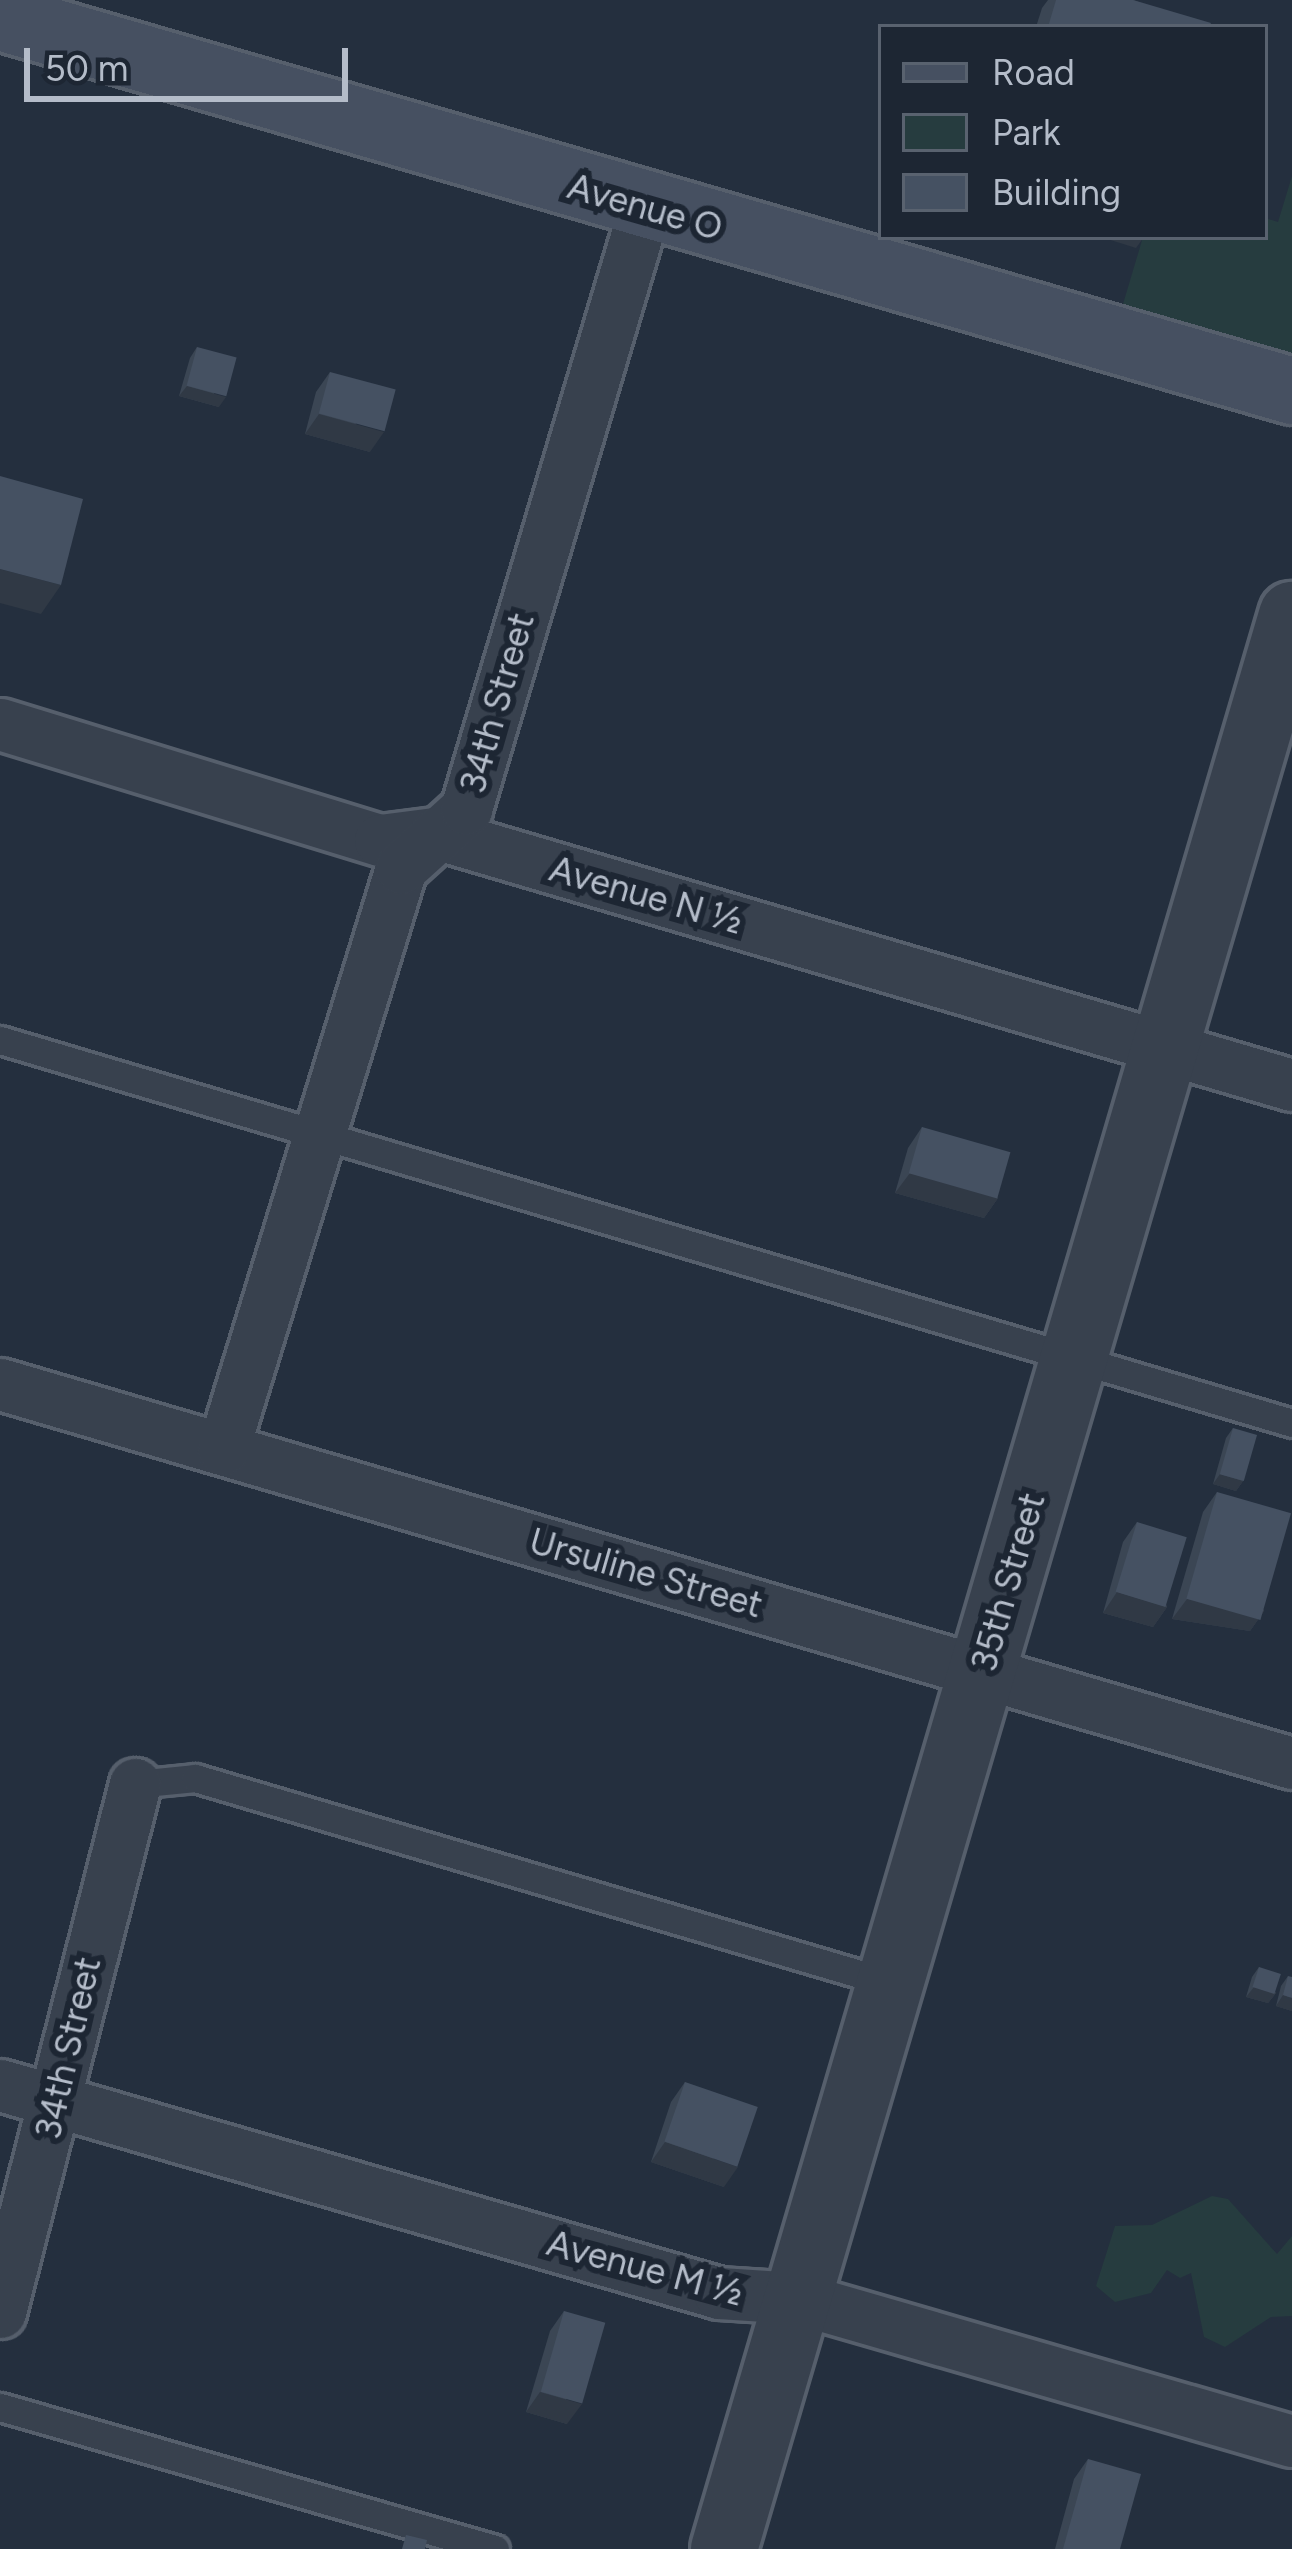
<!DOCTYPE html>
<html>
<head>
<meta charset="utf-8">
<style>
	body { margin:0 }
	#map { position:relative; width:1292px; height:2549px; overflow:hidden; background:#242f3e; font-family:Figtree,sans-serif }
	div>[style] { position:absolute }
	.green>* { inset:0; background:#263c3f }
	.roads { filter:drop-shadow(3px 0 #565f6c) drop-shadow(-3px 0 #565f6c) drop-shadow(0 3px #565f6c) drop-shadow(0 -3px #565f6c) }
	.service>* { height:27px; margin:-13.5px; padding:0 13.5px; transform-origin:13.5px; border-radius:13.5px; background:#38414e }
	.minor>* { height:51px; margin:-25.5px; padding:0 25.5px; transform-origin:25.5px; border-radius:25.5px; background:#38414e }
	.tertiary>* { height:66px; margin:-33px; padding:0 33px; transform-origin:33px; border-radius:33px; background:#38414e }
	.secondary>* { height:66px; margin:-33px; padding:0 33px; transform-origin:33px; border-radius:33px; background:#465061 }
	.wall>* { inset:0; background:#3b4654 }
	.shaded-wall>* { inset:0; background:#303945 }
	.building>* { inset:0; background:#455162; transform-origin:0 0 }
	span { translate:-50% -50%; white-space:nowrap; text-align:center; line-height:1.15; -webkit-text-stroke:12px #1d2633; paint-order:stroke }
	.street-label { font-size:36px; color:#b4bcc9 }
	.legend { position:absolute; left:878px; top:24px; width:390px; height:216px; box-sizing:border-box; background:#1d2633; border:3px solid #59626f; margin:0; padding:15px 21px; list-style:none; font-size:36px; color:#b4bcc9 }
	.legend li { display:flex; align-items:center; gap:24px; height:60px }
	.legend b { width:60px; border:3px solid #59626f }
	.scale { position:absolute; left:24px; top:48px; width:324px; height:54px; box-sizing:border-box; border:6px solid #b4bcc9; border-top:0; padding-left:15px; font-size:36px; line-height:42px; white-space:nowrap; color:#b4bcc9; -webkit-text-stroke:9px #1d2633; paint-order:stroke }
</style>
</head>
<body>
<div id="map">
	<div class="green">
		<div style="clip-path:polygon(1292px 176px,1292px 358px,1123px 304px,1143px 237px,1265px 237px,1265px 218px,1278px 222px)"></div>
		<div style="clip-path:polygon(1212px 2196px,1228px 2199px,1277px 2254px,1292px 2236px,1292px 2316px,1271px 2317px,1225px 2347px,1204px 2337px,1191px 2273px,1180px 2278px,1167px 2270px,1151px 2293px,1115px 2302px,1096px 2286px,1115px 2226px,1152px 2225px)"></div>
	</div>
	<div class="roads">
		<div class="service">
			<div style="left:0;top:1040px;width:1348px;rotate:16.51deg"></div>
			<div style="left:135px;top:1784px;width:60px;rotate:-5.7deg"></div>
			<div style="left:195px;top:1778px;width:725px;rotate:16.43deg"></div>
			<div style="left:0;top:2407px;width:515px;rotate:16.01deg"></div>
		</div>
		<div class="minor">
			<div style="left:0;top:724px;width:397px;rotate:17deg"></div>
			<div style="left:380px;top:840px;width:55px;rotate:-7.3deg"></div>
			<div style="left:435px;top:833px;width:893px;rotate:16.39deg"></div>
			<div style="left:0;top:1384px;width:1346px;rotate:16.35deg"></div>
			<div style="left:223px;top:1449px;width:608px;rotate:-72.97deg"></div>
			<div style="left:401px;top:868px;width:88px;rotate:-42.2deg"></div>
			<div style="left:466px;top:809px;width:628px;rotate:-73.44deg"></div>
			<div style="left:0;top:2085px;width:748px;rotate:16.13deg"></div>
			<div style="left:719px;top:2293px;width:78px;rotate:3.7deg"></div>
			<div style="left:797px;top:2298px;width:515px;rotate:16.11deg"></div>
			<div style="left:0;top:2312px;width:545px;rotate:-75.66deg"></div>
		</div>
		<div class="tertiary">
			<div style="left:724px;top:2549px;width:2016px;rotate:-73.63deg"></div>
		</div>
		<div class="secondary">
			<div style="left:0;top:17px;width:1345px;rotate:16.14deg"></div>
		</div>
	</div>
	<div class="wall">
		<div style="clip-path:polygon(1048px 0,1133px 0,1209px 27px,1036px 27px,1042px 8px)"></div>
		<div style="clip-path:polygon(197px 347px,219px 407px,179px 396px,190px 358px)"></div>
		<div style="clip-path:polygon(330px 372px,370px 452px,305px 434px,316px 392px)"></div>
		<div style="clip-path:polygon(922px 1127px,998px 1198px,984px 1218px,895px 1193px,908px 1148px)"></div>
		<div style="clip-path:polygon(1233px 1428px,1243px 1481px,1236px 1491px,1213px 1484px,1226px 1438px)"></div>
		<div style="clip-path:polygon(1217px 1492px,1264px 1611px,1250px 1631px,1172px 1619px,1203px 1512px)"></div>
		<div style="clip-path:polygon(1137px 1522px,1167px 1607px,1153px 1627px,1103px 1613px,1123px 1542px)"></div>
		<div style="clip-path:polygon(1259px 1967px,1276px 1993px,1268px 2003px,1246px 1997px,1252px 1977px)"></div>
		<div style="clip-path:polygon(1288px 1976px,1292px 2011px,1276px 2006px,1281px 1986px)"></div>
		<div style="clip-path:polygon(685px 2082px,724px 2187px,651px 2162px,671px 2102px)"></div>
		<div style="clip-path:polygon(564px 2311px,567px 2424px,526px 2412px,550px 2331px)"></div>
		<div style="clip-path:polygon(1088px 2459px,1120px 2549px,1055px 2549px,1074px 2479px)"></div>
	</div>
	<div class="shaded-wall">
		<div style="clip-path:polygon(1101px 237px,1144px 237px,1136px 248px)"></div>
		<div style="clip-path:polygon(187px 386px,226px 397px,219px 407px,179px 396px)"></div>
		<div style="clip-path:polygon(319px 414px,384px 432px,370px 452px,305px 434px)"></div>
		<div style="clip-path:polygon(0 569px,61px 585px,41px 614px,0 603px)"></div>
		<div style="clip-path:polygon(910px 1173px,998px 1198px,984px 1218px,895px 1193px)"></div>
		<div style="clip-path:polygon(1220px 1474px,1243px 1481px,1236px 1491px,1213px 1484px)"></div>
		<div style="clip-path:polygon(1117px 1592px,1167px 1607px,1153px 1627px,1103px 1613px)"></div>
		<div style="clip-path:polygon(1187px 1599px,1264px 1611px,1250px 1631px,1172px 1619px)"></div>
		<div style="clip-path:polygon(1254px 1987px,1276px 1993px,1268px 2003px,1246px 1997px)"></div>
		<div style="clip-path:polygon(1283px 1995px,1292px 1998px,1292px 2011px,1276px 2006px)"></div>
		<div style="clip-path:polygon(665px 2142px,738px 2167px,724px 2187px,651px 2162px)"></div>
		<div style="clip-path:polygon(540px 2392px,582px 2404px,567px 2424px,526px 2412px)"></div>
	</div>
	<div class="building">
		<div style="clip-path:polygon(1056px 0,1133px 0,1211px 23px,1209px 27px,1048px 27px)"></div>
		<div style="left:197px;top:347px;width:41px;height:40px;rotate:15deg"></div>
		<div style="left:330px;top:372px;width:68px;height:43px;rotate:15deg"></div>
		<div style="clip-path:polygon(0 476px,83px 499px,61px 585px,0 569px)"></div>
		<div style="left:922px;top:1127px;width:92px;height:48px;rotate:16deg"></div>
		<div style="left:1233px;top:1428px;width:25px;height:48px;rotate:16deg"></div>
		<div style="left:1217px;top:1492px;width:77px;height:111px;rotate:16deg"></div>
		<div style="left:1137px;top:1522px;width:52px;height:73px;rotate:17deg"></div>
		<div style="left:1259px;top:1967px;width:23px;height:21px;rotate:18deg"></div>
		<div style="clip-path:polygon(1288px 1976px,1292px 1977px,1292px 1998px,1283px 1995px)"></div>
		<div style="left:685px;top:2082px;width:77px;height:63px;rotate:19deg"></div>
		<div style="left:564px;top:2311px;width:43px;height:84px;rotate:16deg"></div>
		<div style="clip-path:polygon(1088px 2459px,1141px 2474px,1120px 2549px,1063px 2549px)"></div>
		<div style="clip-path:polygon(406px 2535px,427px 2540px,425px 2549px,402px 2549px)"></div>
	</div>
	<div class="street-label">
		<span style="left:645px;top:207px;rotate:16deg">Avenue O</span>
		<span style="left:497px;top:703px;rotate:-74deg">34th Street</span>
		<span style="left:646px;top:895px;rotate:16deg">Avenue N ½</span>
		<span style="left:646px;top:1573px;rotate:16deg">Ursuline Street</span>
		<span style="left:1008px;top:1582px;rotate:-74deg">35th Street</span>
		<span style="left:68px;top:2048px;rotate:-77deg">34th Street</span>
		<span style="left:645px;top:2268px;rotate:15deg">Avenue M ½</span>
	</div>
	<ul class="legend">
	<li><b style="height:15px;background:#465061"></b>Road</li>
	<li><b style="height:33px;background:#263c3f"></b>Park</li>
	<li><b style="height:33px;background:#455162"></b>Building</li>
	</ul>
	<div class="scale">50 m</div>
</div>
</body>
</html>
